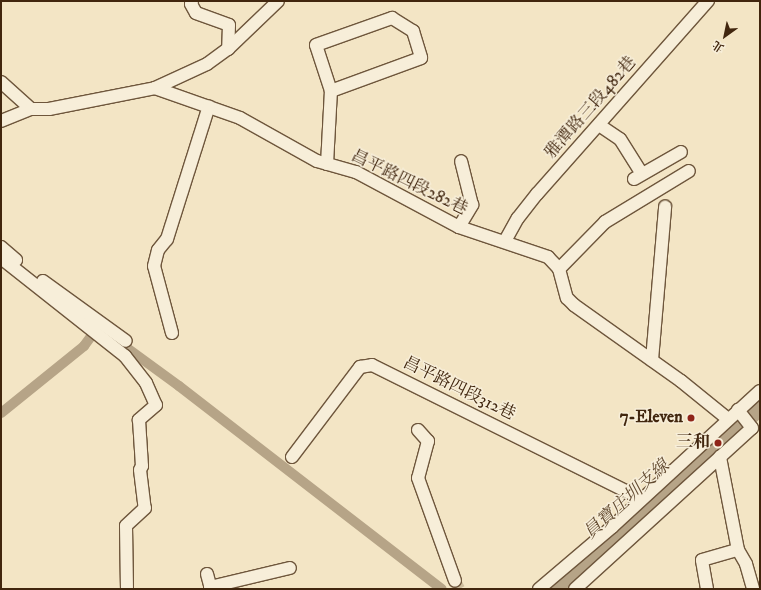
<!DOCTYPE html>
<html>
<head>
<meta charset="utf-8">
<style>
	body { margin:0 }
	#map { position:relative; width:761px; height:590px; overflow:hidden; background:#f3e5c5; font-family:"IM FELL DW Pica","Noto Serif TC",serif }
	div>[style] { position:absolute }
	.canal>* { height:10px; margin:-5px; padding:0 5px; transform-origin:5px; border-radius:5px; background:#b6a487 }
	.river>* { height:16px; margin:-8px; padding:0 8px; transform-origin:8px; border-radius:8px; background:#b6a487 }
	.minor-tunnel>* { height:12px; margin-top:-6px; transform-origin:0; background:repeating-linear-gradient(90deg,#cfbfa0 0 12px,transparent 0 18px) }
	.roads { filter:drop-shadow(1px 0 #6e563c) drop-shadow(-1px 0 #6e563c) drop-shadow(0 1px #6e563c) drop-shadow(0 -1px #6e563c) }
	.minor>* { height:12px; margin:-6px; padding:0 6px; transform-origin:6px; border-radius:6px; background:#f7eed9 }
	.dots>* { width:11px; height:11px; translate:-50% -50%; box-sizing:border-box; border:2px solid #f7eed9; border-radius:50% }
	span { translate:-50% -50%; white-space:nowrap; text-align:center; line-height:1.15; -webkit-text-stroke:3px #f7eed9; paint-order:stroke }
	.street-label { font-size:17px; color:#41260e }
	.poi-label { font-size:17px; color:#41260e; font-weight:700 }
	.right { translate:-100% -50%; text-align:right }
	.water-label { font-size:18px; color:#644c32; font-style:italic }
	.frame { position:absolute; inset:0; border:2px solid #41260e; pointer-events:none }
	.north { position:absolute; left:705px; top:16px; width:40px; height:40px; -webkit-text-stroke:3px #f7eed9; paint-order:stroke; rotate:213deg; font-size:11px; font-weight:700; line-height:16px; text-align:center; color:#41260e }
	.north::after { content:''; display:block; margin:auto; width:14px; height:18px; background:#41260e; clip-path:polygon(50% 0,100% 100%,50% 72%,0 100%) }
</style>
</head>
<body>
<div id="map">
	<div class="canal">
		<div style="left:116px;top:340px;width:78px;rotate:36.1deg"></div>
		<div style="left:179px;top:386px;width:332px;rotate:37.7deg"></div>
		<div style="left:1px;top:413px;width:107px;rotate:-38.9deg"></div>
		<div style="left:84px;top:346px;width:24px;rotate:-54deg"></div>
	</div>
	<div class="river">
		<div style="left:557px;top:589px;width:272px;rotate:-41.7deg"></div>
	</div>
	<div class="minor-tunnel">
		<div style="left:455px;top:581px;width:9px;rotate:63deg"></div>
	</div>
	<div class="roads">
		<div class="minor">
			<div style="left:192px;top:1px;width:3px;rotate:108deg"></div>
			<div style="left:191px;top:4px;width:10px;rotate:61deg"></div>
			<div style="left:196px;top:13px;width:35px;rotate:20deg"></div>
			<div style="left:229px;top:25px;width:24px;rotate:92deg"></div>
			<div style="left:1px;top:82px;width:40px;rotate:42deg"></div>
			<div style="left:155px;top:88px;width:57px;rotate:-24.8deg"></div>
			<div style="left:207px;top:64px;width:26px;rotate:-36deg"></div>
			<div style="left:228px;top:49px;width:69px;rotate:-43.8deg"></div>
			<div style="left:1px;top:121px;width:32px;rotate:-22deg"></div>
			<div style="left:31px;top:109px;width:18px"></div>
			<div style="left:49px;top:109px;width:108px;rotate:-11.2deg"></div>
			<div style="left:155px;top:88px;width:90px;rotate:19.4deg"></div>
			<div style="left:240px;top:118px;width:88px;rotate:29.2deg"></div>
			<div style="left:317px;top:161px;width:41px;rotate:15.8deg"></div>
			<div style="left:356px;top:172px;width:117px;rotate:28.1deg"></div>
			<div style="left:459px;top:227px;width:94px;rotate:18.6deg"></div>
			<div style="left:548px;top:257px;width:16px;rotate:47deg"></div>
			<div style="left:559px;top:269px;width:30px;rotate:75deg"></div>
			<div style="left:567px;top:298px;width:10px;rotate:45deg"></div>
			<div style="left:574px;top:305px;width:131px;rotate:35.4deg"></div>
			<div style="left:681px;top:381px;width:60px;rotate:39deg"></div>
			<div style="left:599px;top:125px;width:25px;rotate:34deg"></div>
			<div style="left:620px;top:139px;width:41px;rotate:57.8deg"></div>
			<div style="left:327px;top:164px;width:73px;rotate:-86.9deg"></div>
			<div style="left:331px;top:91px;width:48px;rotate:-108.1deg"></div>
			<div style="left:316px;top:45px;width:81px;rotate:-19.6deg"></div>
			<div style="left:392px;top:18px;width:25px;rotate:32deg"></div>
			<div style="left:413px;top:31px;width:28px;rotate:73deg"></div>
			<div style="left:421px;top:58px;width:96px;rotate:159.9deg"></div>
			<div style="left:634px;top:179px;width:54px;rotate:-29.9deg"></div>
			<div style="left:459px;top:227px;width:26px;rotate:-59deg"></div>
			<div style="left:472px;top:205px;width:45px;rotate:-104deg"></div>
			<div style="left:505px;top:241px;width:26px;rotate:-61deg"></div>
			<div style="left:518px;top:218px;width:31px;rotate:-52deg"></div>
			<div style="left:537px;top:194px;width:258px;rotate:-48.5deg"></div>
			<div style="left:1px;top:247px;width:20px;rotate:41deg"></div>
			<div style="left:1px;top:258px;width:158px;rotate:38.3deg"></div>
			<div style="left:125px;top:356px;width:34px;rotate:52deg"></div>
			<div style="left:146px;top:383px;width:24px;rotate:66deg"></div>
			<div style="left:156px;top:405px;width:23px;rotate:139deg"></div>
			<div style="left:139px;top:420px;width:46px;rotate:86.3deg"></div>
			<div style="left:142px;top:466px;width:4px;rotate:117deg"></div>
			<div style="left:140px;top:470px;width:38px;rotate:83deg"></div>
			<div style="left:145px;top:508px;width:26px;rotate:137deg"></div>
			<div style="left:126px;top:526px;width:63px;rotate:89.1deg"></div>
			<div style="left:559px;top:269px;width:66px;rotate:-45.6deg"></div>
			<div style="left:605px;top:222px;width:98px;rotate:-31.3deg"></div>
			<div style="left:43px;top:281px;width:102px;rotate:35.9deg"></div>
			<div style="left:172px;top:333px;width:69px;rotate:-105deg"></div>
			<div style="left:154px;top:266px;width:16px;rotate:-76deg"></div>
			<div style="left:158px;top:250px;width:14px;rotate:-51deg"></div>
			<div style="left:167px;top:239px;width:139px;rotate:-72.5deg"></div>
			<div style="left:652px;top:360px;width:154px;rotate:-85.1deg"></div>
			<div style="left:418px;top:430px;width:15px;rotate:48deg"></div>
			<div style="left:428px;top:441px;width:38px;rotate:105deg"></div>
			<div style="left:418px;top:478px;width:109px;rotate:70.2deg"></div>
			<div style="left:292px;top:457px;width:113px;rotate:-52.9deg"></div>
			<div style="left:360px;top:367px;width:12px;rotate:-9deg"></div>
			<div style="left:372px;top:365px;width:301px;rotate:26.4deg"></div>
			<div style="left:738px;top:550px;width:16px;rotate:60deg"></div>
			<div style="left:746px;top:564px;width:26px;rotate:74deg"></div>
			<div style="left:207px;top:574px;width:16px;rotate:75deg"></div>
			<div style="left:210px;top:587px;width:82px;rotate:-13.4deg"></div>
			<div style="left:539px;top:589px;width:96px;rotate:-40.3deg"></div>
			<div style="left:612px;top:527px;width:201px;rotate:-42.6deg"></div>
			<div style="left:575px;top:589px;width:239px;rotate:-42.3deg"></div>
			<div style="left:752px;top:428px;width:23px;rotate:-128deg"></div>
			<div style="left:707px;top:589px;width:29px;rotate:-100deg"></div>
			<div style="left:702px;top:560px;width:37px;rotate:-16deg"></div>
			<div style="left:738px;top:550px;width:95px;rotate:-101deg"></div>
		</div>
	</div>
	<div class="dots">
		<div style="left:691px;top:418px;background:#8f2418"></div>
		<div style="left:718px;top:443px;background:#8f2418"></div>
	</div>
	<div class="street-label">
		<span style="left:591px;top:108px;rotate:-49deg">雅潭路三段482巷</span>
		<span style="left:409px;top:183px;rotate:26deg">昌平路四段282巷</span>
		<span style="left:459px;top:389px;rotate:26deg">昌平路四段312巷</span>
	</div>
	<div class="poi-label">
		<span class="right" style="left:683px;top:418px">7-Eleven</span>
		<span class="right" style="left:710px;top:443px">三和</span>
	</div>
	<div class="water-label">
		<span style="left:627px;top:500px;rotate:-42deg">員寶庄圳支線</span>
	</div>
	<div class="frame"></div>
	<div class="north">北</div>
</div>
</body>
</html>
